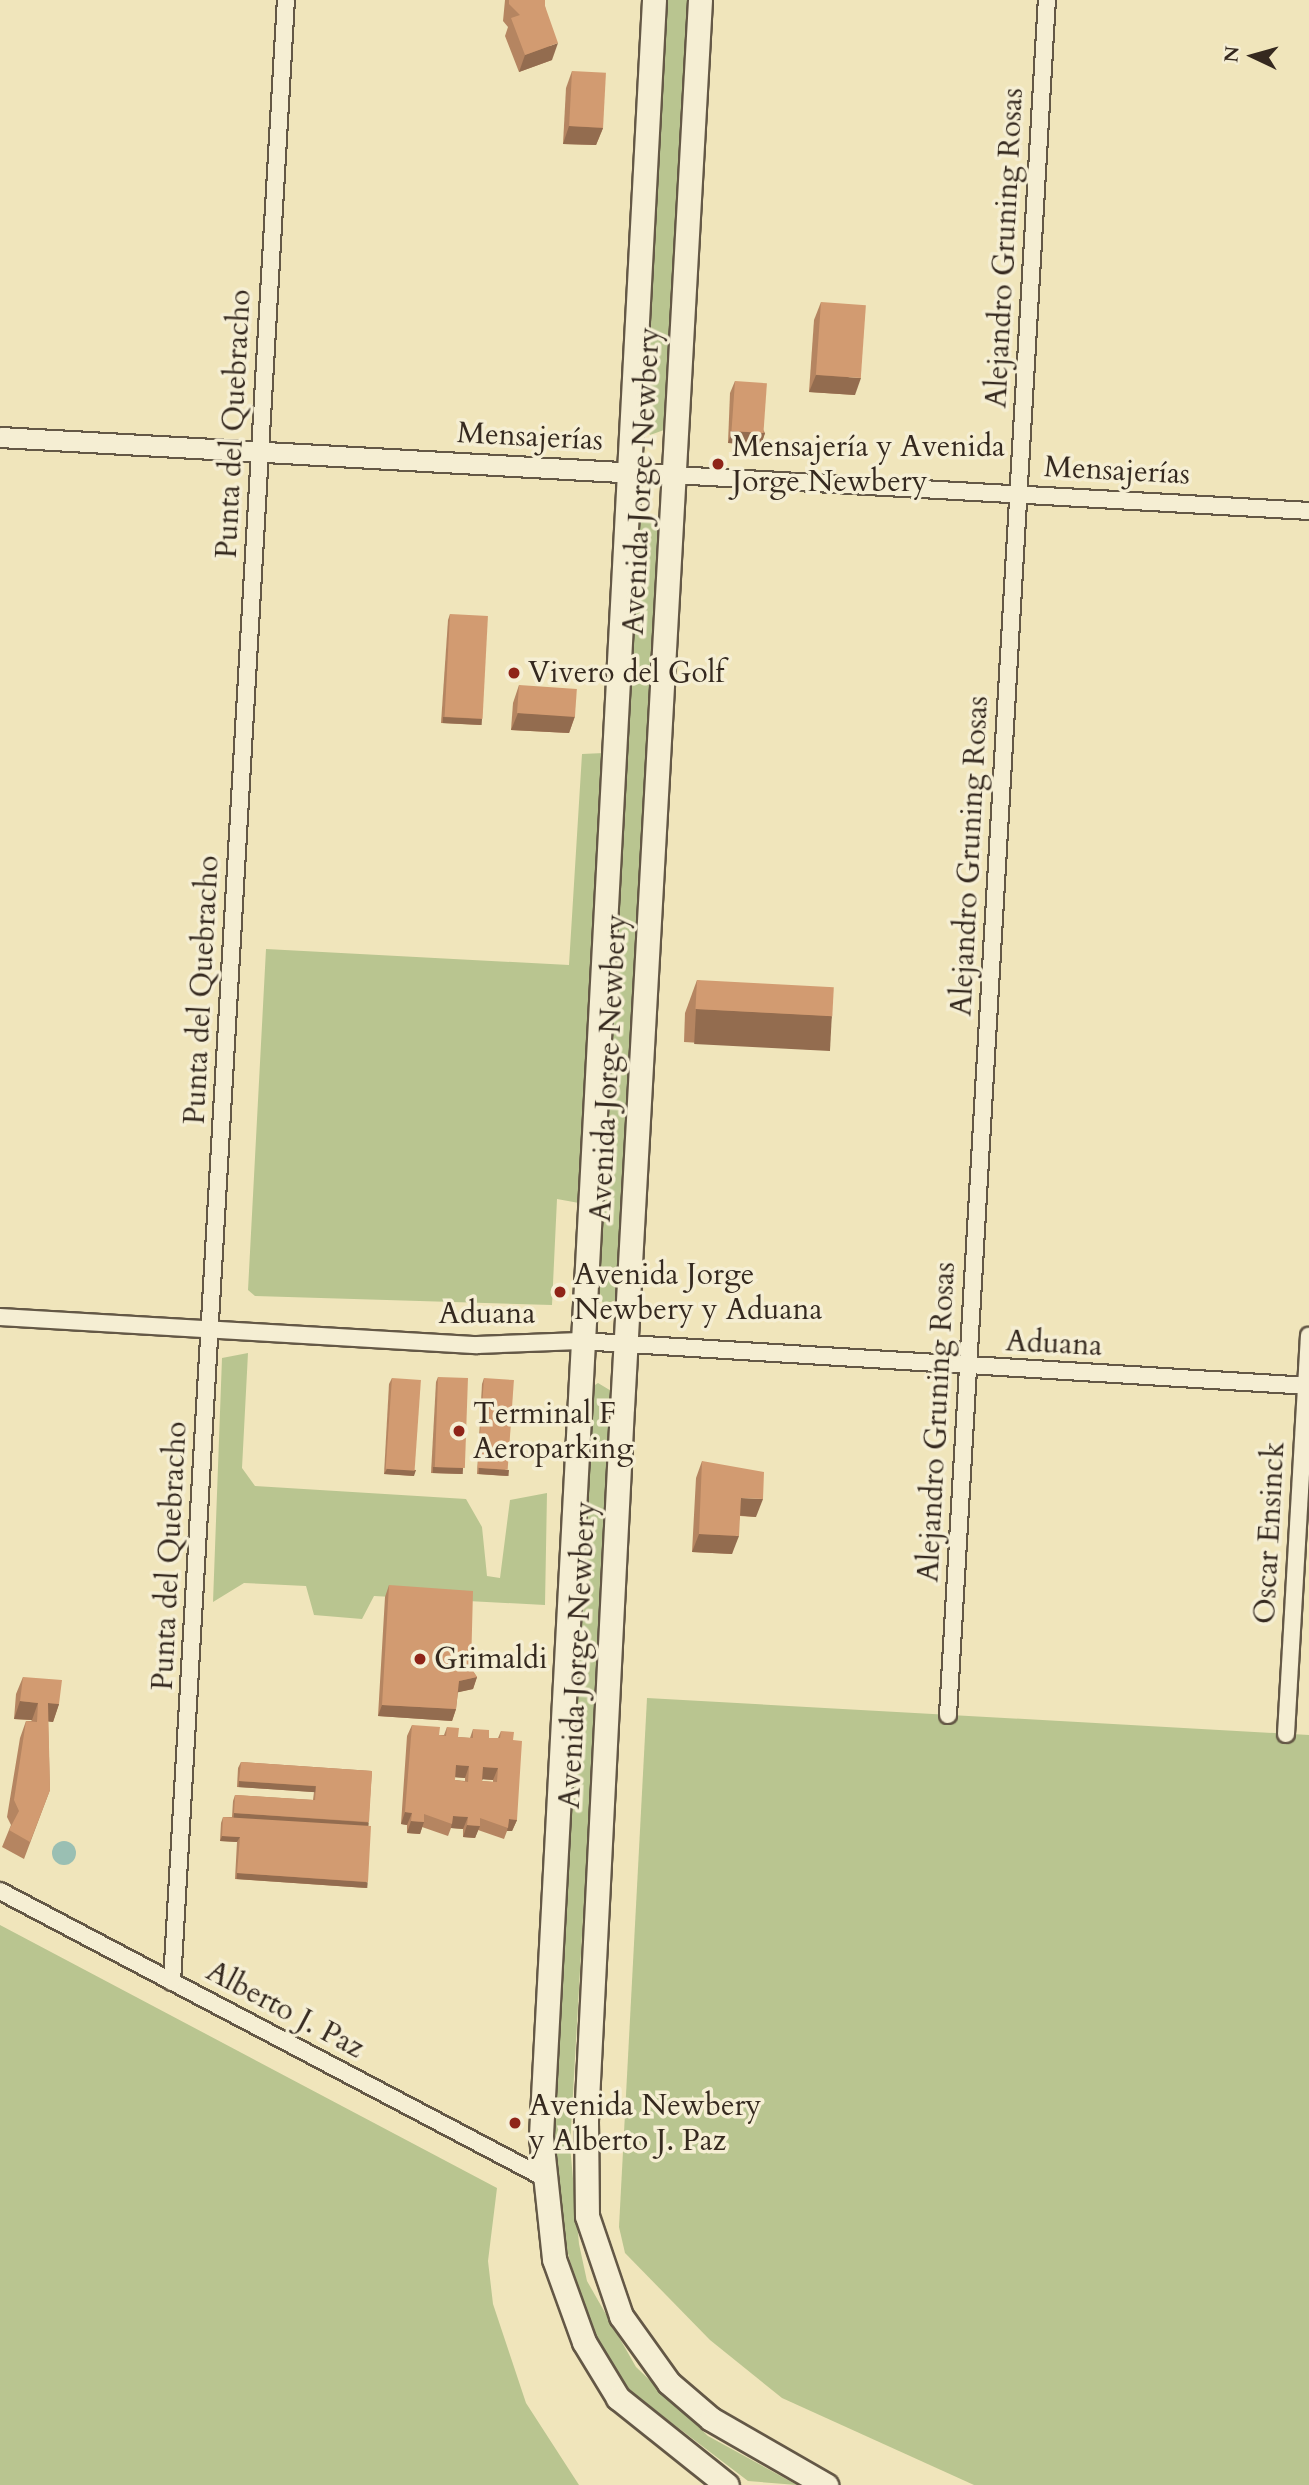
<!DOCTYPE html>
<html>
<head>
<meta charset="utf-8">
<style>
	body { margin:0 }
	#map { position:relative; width:1309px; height:2485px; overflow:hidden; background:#f0e5bb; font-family:Cardo,serif }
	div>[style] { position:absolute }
	.green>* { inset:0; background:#b9c590 }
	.water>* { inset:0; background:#9abfb3 }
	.round { border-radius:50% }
	.roads { filter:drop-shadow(2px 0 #645846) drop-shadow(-2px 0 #645846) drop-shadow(0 2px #645846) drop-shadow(0 -2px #645846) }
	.minor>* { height:16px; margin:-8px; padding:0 8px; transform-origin:8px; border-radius:8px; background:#f5eed3 }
	.tertiary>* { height:19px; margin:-9.5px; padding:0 9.5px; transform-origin:9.5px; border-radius:9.5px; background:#f5eed3 }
	.secondary>* { height:23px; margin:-11.5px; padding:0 11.5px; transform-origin:11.5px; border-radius:11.5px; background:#f5eed3 }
	.wall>* { inset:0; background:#b58561 }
	.shaded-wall>* { inset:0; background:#936c4f; transform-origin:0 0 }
	.building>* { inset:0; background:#d29b71; transform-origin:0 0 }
	.dots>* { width:19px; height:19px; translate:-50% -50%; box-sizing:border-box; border:4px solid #f5eed3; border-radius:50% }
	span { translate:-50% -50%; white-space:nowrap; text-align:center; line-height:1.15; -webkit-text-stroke:7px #f5eed3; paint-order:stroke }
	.street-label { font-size:30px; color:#35291f }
	.poi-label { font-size:30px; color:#35291f }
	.left { translate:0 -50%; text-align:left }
	.north { position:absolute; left:1218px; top:21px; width:70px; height:70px; -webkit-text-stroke:5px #f5eed3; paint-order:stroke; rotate:275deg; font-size:19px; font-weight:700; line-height:28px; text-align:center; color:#35291f }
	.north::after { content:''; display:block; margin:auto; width:24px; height:32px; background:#35291f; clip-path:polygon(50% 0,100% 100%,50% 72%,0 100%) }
</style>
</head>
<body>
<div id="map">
	<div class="green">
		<div style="clip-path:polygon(667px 0,689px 0,664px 430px,650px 435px,643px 420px)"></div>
		<div style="clip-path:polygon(646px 512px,661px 520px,616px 1300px,603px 1305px,597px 1281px,631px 655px,640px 516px)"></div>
		<div style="clip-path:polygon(604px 753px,579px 1203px,557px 1199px,552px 1305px,255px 1296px,248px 1290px,266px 949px,569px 965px,582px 754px)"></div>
		<div style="clip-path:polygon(248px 1353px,242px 1468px,255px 1486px,466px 1499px,482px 1527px,487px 1576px,500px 1578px,510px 1500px,547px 1493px,545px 1605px,374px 1596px,362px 1619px,314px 1615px,306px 1586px,244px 1583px,213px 1602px,222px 1358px)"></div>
		<div style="clip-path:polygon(598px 1383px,613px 1392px,570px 2146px,579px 2244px,587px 2281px,636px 2367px,708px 2436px,797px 2485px,748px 2481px,630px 2391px,587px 2325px,556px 2208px,552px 2144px,592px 1387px)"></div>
		<div style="clip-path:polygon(647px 1698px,1309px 1735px,1309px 2485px,974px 2485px,782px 2398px,710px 2340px,625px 2253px,619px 2227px)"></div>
		<div style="clip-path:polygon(0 1925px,497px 2188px,488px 2261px,493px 2304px,526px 2403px,579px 2485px,0 2485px)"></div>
	</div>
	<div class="water">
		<div class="round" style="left:52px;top:1841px;width:24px;height:24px"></div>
	</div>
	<div class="roads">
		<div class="minor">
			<div style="left:674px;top:475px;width:636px;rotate:3.24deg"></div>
			<div style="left:0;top:1317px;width:478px;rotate:3.4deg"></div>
			<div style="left:477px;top:1345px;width:103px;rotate:-2.2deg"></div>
			<div style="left:580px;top:1341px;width:730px;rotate:3.53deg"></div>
			<div style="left:948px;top:1715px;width:1718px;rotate:-86.7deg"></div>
			<div style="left:1286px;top:1734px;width:399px;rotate:-86.7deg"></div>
			<div style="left:0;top:1891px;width:614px;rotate:27.78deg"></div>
			<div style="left:172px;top:1982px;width:1985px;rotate:-86.71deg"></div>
		</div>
		<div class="tertiary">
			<div style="left:0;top:437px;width:675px;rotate:3.23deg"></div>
		</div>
		<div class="secondary">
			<div style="left:654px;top:0;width:2140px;rotate:93.03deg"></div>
			<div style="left:541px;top:2137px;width:123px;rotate:83.9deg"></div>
			<div style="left:554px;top:2259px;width:88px;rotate:70.1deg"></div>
			<div style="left:584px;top:2342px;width:66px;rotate:58.7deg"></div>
			<div style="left:618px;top:2398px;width:139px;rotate:38.6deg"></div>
			<div style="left:700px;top:0;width:1409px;rotate:93.17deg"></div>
			<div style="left:622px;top:1407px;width:715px;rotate:92.89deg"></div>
			<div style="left:586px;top:2121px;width:95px;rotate:89.4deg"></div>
			<div style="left:587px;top:2216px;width:106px;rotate:71.2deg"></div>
			<div style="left:621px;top:2316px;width:82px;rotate:54.4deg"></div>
			<div style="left:669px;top:2383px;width:55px;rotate:40.6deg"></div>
			<div style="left:711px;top:2419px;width:133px;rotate:29.9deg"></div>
		</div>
	</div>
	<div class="wall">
		<div style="clip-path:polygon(505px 0,545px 0,545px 6px,552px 60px,519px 72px,505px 36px,508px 27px,503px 21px)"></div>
		<div style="clip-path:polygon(572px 71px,603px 128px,596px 145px,563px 144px,566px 88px)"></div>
		<div style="clip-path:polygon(821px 302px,855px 395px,809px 392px,814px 320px)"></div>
		<div style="clip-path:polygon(735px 381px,765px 433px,761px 445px,728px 443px,730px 393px)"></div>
		<div style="clip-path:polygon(450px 614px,482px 719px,480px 725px,441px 723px,448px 620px)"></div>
		<div style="clip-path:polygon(519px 685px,575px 716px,569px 733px,511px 730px,513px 703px)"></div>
		<div style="clip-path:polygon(697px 980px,832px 1017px,820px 1050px,684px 1042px,685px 1013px)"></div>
		<div style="clip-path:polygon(438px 1377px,463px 1468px,461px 1474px,431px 1473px,436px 1382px)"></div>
		<div style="clip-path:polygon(392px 1378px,414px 1476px,384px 1474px,389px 1384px)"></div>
		<div style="clip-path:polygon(484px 1378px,507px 1476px,477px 1474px,482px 1384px)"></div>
		<div style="clip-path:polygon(702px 1461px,756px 1517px,740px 1516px,732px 1554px,692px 1552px,696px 1478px)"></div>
		<div style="clip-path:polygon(389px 1585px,471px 1668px,477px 1677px,473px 1689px,458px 1692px,456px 1709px,452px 1721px,378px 1716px,385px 1597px)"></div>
		<div style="clip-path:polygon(23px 1677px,59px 1704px,53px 1722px,48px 1721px,50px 1790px,24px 1859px,2px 1847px,11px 1825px,7px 1817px,20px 1738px,26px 1721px,31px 1721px,32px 1720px,14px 1719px,16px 1694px)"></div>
		<div style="clip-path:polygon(evenodd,412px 1725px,439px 1735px,444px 1735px,447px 1727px,458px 1737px,470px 1738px,473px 1729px,489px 1738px,498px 1738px,501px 1731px,513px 1740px,517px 1820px,512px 1831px,507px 1831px,504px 1839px,478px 1830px,475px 1838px,463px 1837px,463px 1829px,451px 1828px,448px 1836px,422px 1827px,420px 1834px,407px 1833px,407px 1825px,401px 1824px,407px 1736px,412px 1725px,455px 1777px,465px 1778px,465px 1781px,455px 1780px,455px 1777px,412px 1725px,483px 1779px,493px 1780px,493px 1782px,482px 1781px,483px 1779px)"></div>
		<div style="clip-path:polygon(241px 1762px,372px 1771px,368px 1826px,366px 1888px,235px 1879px,237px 1842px,220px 1841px,221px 1823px,223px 1817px,232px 1817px,233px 1801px,235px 1795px,313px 1800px,314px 1792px,237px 1787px,238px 1768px)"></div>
	</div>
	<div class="shaded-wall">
		<div style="clip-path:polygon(558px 43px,552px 60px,519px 72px,525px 55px)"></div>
		<div style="clip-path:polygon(569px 126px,603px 128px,596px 145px,563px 144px)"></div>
		<div style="clip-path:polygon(816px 375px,861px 378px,855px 395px,809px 392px)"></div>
		<div style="clip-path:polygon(732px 431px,765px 433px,761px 445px,728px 443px)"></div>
		<div style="clip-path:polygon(518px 713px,575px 716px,569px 733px,511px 730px)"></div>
		<div style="left:443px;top:717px;width:39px;height:6px;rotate:3deg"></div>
		<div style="left:696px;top:1009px;width:136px;height:35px;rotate:3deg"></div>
		<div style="left:433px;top:1467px;width:30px;height:6px;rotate:2deg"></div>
		<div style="left:479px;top:1468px;width:30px;height:6px;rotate:4deg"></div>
		<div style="clip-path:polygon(387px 1469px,416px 1470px,414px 1476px,384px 1474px)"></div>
		<div style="clip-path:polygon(741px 1498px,763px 1499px,756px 1517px,734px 1515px)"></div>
		<div style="clip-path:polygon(699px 1534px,739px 1536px,732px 1554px,692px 1552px)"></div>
		<div style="clip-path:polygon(477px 1677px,473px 1689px,455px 1693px,459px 1681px)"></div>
		<div style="clip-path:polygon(20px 1701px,38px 1703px,32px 1720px,14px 1719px)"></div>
		<div style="clip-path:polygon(48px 1703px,59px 1704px,53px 1722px,42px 1721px)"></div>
		<div style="clip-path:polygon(382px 1705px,456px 1709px,452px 1721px,378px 1716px)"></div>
		<div style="clip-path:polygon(456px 1765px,469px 1766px,465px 1778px,452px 1777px)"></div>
		<div style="clip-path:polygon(483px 1767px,498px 1768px,493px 1780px,479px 1779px)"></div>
		<div style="left:239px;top:1781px;width:77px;height:6px;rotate:4deg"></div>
		<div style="clip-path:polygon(405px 1812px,412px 1813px,407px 1825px,401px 1824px)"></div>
		<div style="left:234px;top:1813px;width:135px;height:6px;rotate:4deg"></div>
		<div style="clip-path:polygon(453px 1816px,468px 1817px,463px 1829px,451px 1828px)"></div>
		<div style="clip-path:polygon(509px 1819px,517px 1820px,512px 1831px,507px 1831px)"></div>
		<div style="clip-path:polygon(411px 1821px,424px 1822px,420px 1834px,407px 1833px)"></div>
		<div style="clip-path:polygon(467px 1825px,480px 1826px,475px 1838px,463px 1837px)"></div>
		<div style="clip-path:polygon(222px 1836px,240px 1837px,237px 1842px,220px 1841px)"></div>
		<div style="left:237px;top:1873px;width:131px;height:6px;rotate:4deg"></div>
	</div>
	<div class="building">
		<div style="clip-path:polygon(509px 0,545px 0,545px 6px,558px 43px,525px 55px,511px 18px,520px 15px,509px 4px)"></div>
		<div style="left:572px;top:71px;width:34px;height:55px;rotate:3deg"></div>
		<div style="left:821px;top:302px;width:45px;height:73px;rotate:4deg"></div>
		<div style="left:735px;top:381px;width:32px;height:50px;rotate:4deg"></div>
		<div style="left:450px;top:614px;width:38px;height:103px;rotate:3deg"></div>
		<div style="left:519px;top:685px;width:58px;height:28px;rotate:4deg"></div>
		<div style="left:697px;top:980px;width:137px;height:29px;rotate:3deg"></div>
		<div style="left:438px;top:1377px;width:30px;height:90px;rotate:2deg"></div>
		<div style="left:392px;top:1378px;width:29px;height:91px;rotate:4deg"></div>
		<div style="left:484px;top:1378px;width:30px;height:90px;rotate:4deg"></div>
		<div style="clip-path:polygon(702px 1461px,764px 1472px,763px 1499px,741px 1498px,739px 1536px,699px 1534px)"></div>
		<div style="clip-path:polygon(389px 1585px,473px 1591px,471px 1668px,477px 1677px,459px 1681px,456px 1709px,382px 1705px)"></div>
		<div style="clip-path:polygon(23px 1677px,62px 1680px,59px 1704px,48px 1703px,50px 1790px,30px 1842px,9px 1830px,19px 1811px,14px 1800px,26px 1721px,37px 1722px,38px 1703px,20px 1701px)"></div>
		<div style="clip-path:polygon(evenodd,412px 1725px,440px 1727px,439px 1735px,446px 1736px,447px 1727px,459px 1728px,458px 1737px,473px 1738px,473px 1729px,489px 1730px,489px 1738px,500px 1738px,501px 1731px,514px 1732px,513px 1740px,522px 1741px,517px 1820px,509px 1819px,508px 1828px,480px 1818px,480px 1826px,467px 1825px,468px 1817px,453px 1816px,452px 1824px,424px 1814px,424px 1822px,411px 1821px,412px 1813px,405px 1812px,412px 1725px,456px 1765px,469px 1766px,468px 1782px,455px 1780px,456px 1765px,412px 1725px,483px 1767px,498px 1768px,497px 1782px,482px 1781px,483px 1767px)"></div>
		<div style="clip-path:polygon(241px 1762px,372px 1771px,369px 1822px,234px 1813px,235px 1795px,315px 1800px,316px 1786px,239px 1781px)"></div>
		<div style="clip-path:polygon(223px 1817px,371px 1826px,368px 1882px,237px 1873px,240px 1837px,222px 1836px)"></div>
	</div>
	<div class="dots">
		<div style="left:718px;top:464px;background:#8f2418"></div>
		<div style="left:514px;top:673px;background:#8f2418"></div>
		<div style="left:560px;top:1292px;background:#8f2418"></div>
		<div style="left:459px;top:1431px;background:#8f2418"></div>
		<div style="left:420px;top:1659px;background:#8f2418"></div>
		<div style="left:515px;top:2123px;background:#8f2418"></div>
	</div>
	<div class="street-label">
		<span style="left:1005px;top:248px;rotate:-87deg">Alejandro Gruning Rosas</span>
		<span style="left:234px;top:424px;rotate:-87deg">Punta del Quebracho</span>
		<span style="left:530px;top:437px;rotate:3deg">Mensajerías</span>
		<span style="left:1117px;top:471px;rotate:3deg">Mensajerías</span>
		<span style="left:642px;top:481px;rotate:-87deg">Avenida Jorge Newbery</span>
		<span style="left:970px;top:856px;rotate:-87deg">Alejandro Gruning Rosas</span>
		<span style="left:202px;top:990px;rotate:-87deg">Punta del Quebracho</span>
		<span style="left:609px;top:1068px;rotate:-87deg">Avenida Jorge Newbery</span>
		<span style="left:487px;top:1314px">Aduana</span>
		<span style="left:1054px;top:1344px;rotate:3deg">Aduana</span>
		<span style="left:937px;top:1422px;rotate:-87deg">Alejandro Gruning Rosas</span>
		<span style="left:1270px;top:1533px;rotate:-87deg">Oscar Ensinck</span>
		<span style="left:170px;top:1556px;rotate:-87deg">Punta del Quebracho</span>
		<span style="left:578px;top:1655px;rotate:-87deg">Avenida Jorge Newbery</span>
		<span style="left:285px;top:2010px;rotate:28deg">Alberto J. Paz</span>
	</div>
	<div class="poi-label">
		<span class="left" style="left:732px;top:464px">Mensajería y Avenida<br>Jorge Newbery</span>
		<span class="left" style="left:528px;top:673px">Vivero del Golf</span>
		<span class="left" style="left:574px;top:1292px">Avenida Jorge<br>Newbery y Aduana</span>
		<span class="left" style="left:473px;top:1431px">Terminal F<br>Aeroparking</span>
		<span class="left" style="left:434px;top:1659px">Grimaldi</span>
		<span class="left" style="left:529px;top:2123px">Avenida Newbery<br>y Alberto J. Paz</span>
	</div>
	<div class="north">N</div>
</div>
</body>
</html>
